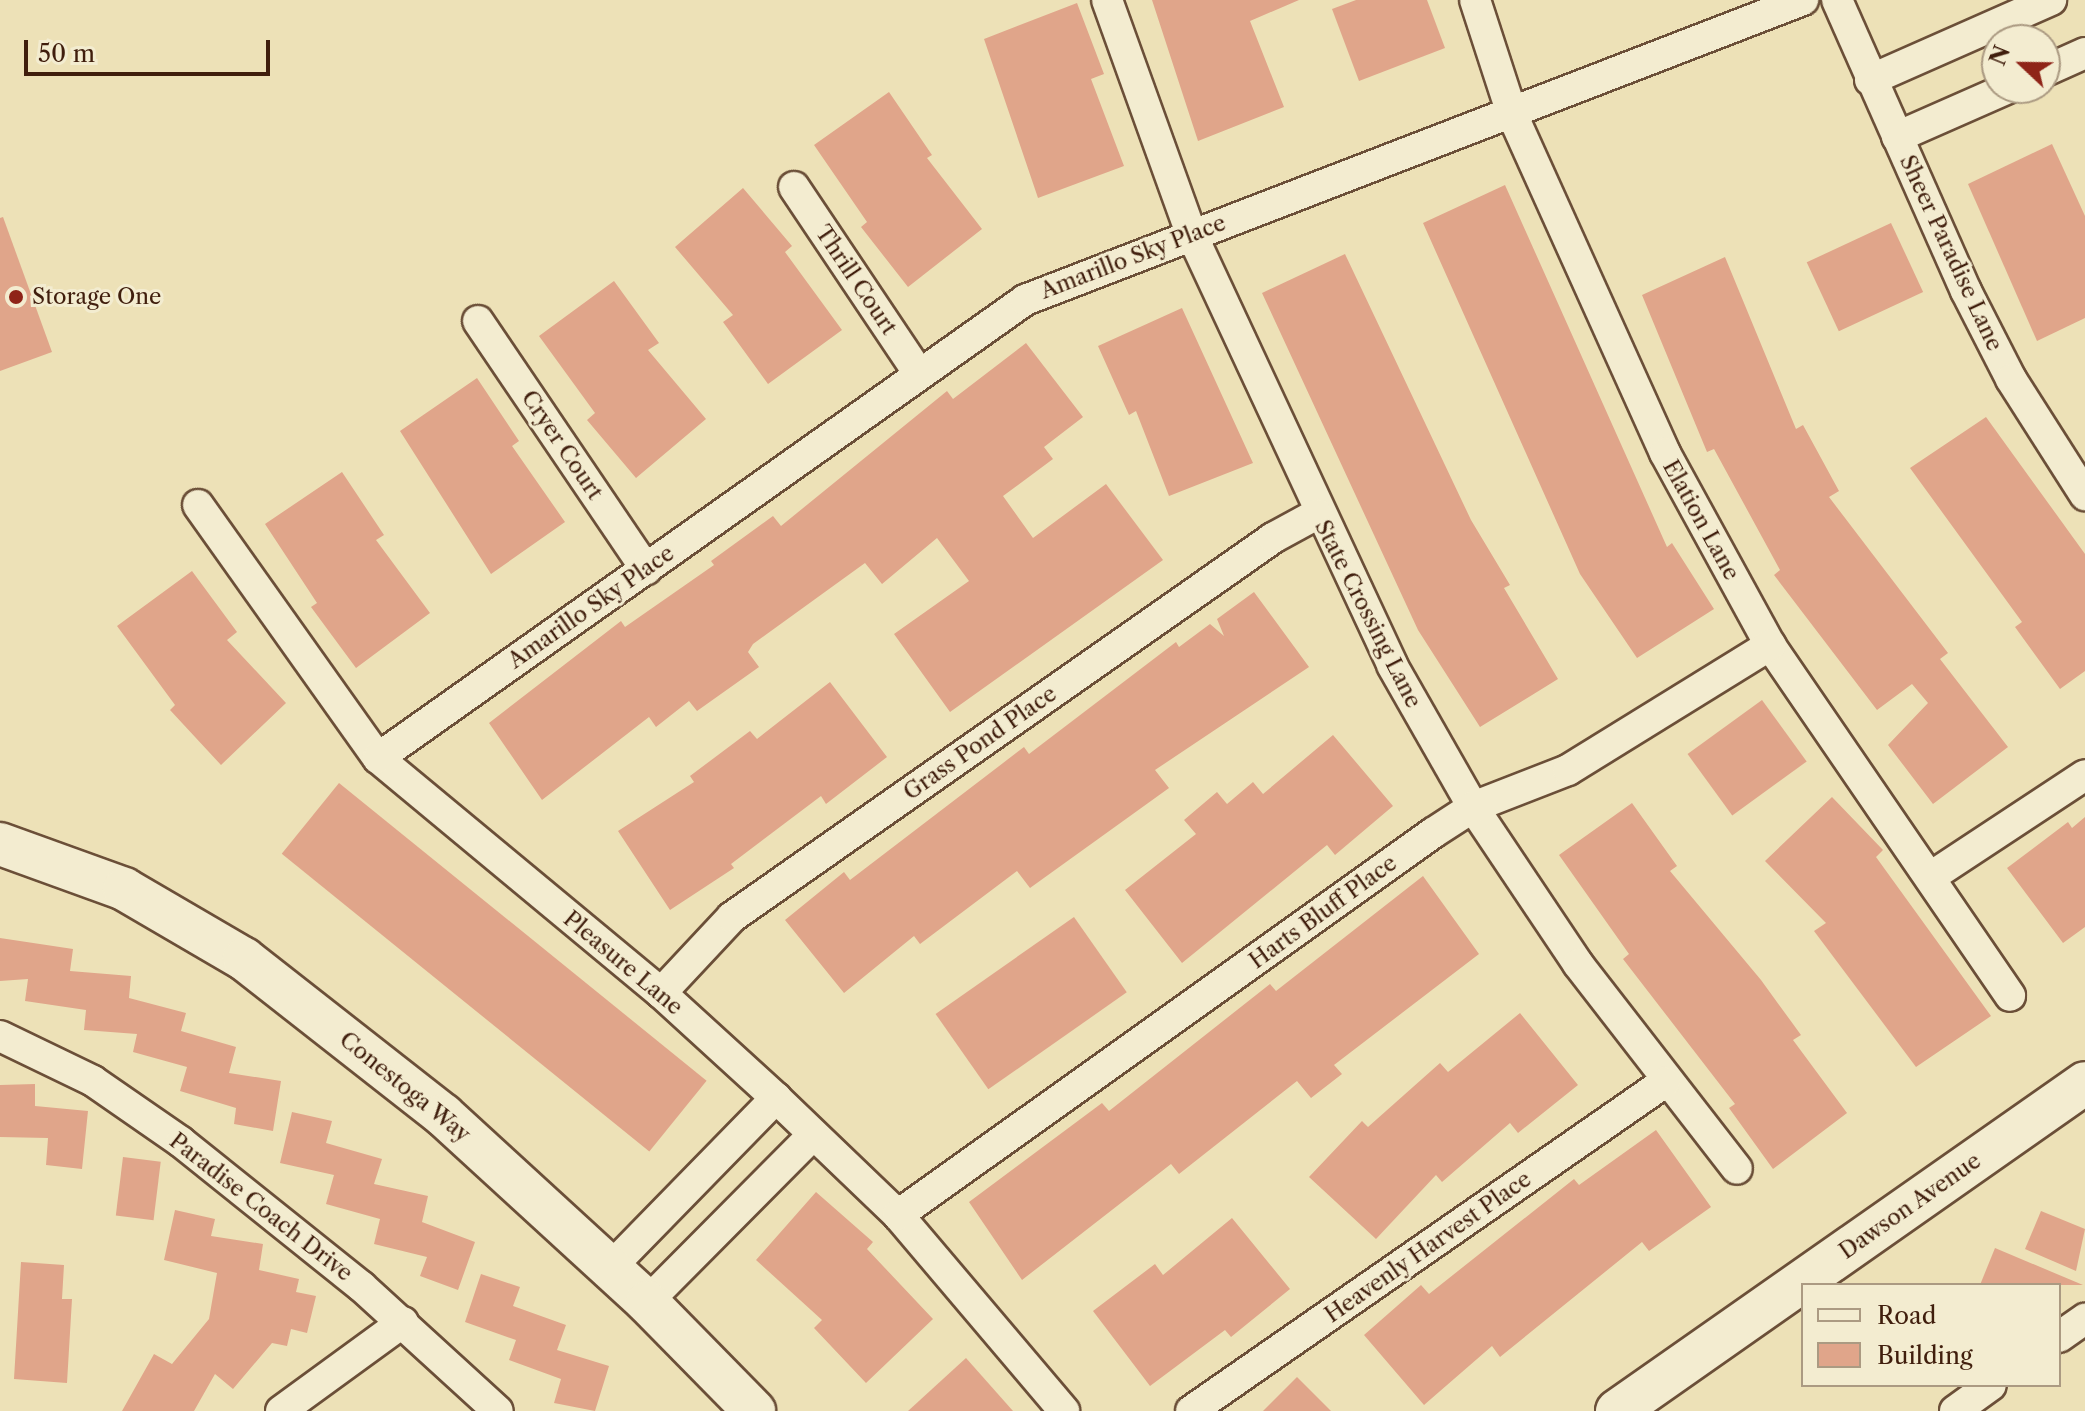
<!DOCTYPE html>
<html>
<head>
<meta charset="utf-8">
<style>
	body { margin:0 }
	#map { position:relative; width:2085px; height:1411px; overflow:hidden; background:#ede1b7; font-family:"Libre Caslon Text",serif }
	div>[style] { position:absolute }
	.building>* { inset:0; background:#e0a58a; transform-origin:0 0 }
	.roads { filter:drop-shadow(2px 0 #6b4f38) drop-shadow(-2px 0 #6b4f38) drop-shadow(0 2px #6b4f38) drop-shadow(0 -2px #6b4f38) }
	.street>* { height:30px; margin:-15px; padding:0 15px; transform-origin:15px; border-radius:15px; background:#f3ecd0 }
	.secondary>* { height:42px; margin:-21px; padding:0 21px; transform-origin:21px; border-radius:21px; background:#f3ecd0 }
	.dots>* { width:22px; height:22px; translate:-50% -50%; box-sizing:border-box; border:4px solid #f3ecd0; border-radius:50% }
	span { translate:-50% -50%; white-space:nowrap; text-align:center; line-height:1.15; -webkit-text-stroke:6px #f3ecd0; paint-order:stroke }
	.street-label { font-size:22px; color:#401e0d }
	.poi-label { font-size:22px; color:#401e0d }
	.left { translate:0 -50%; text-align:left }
	.legend { position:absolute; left:1801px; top:1283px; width:260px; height:104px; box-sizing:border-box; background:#f3ecd0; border:2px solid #ab9a82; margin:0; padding:10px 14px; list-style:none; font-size:24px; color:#401e0d }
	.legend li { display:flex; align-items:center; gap:16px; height:40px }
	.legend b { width:40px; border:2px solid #ab9a82 }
	.north { position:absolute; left:1981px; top:24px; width:80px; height:80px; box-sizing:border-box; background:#f3ecd0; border:2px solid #ab9a82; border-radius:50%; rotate:292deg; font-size:22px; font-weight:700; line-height:32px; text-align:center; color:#401e0d }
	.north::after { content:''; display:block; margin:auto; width:28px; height:36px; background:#8f2418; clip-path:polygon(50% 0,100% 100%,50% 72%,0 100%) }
	.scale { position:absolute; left:24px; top:40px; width:246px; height:36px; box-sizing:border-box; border:4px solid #401e0d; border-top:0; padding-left:10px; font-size:24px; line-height:28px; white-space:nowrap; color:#401e0d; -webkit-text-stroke:6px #f3ecd0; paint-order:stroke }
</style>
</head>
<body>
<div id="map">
	<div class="building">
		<div style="clip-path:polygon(1152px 0,1299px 0,1250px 21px,1284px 107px,1198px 141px)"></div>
		<div style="clip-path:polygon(1356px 0,1427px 0,1445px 48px,1359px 81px,1332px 9px)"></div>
		<div style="clip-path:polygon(1077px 3px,1104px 74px,1091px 79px,1124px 166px,1038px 198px,984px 39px)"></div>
		<div style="clip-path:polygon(889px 92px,932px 155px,927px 158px,982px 229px,908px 287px,861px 227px,867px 222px,814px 145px)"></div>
		<div style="clip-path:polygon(2052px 144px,2085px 216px,2085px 318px,2037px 341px,1968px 184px)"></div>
		<div style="clip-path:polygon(1505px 185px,1667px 547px,1672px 543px,1714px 609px,1637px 658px,1580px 574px,1423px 223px)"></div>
		<div style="clip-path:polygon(743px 188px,792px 246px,785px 252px,842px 330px,768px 384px,723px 322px,733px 315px,675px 247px)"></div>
		<div style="clip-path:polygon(3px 217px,52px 352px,0 371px,0 218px)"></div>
		<div style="left:1891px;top:223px;width:76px;height:93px;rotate:65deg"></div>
		<div style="clip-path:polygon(1345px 254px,1471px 520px,1510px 585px,1504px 588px,1558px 679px,1480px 727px,1418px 630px,1262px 293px)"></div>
		<div style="clip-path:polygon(1725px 257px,1796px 429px,1803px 425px,1839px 491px,1829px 497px,1948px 653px,1940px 659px,2008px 747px,1933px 804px,1888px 745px,1928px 703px,1912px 684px,1877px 710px,1774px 575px,1780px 570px,1714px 449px,1707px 452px,1642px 295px)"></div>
		<div style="clip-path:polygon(614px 281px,659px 343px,648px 350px,706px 419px,636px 478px,587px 420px,595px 413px,539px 336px)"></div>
		<div style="clip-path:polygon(1182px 308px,1253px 463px,1169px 496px,1136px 411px,1129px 415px,1098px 346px)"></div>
		<div style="clip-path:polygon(1026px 343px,1083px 417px,1044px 447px,1053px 459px,1003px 496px,1033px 538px,1106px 484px,1163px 560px,950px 712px,894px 634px,969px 581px,937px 538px,882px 584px,865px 563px,753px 644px,748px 652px,759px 667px,697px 711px,689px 701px,656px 727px,649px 717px,542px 800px,489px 723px,621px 621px,625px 627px,714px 565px,711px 561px,773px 516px,781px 526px,947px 391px,953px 399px)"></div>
		<div style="clip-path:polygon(477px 378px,519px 441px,512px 446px,565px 522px,491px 574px,400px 431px)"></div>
		<div style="clip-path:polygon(1986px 417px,2085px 554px,2085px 671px,2060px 689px,2015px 627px,2022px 622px,1910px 468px)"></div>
		<div style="clip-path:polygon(342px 472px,384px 535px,376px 540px,430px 613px,356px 668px,311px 607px,317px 603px,265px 524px)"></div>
		<div style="clip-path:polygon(192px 571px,237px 632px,227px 640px,286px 703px,221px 765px,170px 710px,175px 705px,117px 626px)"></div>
		<div style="clip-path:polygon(1254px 592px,1309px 667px,1155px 770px,1169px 788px,1030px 888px,1017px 871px,920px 944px,914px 936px,844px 993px,785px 920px,844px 872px,850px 880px,1024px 747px,1029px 754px,1176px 642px,1179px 647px,1210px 624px,1224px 636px,1217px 619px)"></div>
		<div style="clip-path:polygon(830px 682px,887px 757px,826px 804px,821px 796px,731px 864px,734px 868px,670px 910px,618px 831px,694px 782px,690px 776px,750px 731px,757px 739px)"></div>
		<div style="left:1762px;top:700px;width:76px;height:92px;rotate:54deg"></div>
		<div style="clip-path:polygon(1333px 735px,1393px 806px,1335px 855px,1327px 845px,1182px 963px,1125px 890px,1196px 834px,1184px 820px,1217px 792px,1227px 804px,1253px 782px,1263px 794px)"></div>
		<div style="left:339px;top:783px;width:473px;height:91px;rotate:39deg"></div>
		<div style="clip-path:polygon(1832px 797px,1883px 850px,1876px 857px,1991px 1016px,1916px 1067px,1814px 931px,1826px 923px,1765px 861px)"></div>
		<div style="clip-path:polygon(1632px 803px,1677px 866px,1670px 871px,1761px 980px,1801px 1035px,1793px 1040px,1847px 1113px,1773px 1169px,1729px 1108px,1735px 1104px,1623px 959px,1629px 954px,1559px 855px)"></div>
		<div style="clip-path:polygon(2085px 817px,2085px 927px,2063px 943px,2007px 868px,2068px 822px,2072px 828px)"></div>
		<div style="clip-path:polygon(1423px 876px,1479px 954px,1334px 1065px,1342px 1074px,1311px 1098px,1297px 1081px,1179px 1174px,1171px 1164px,1022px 1280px,969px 1202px,1102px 1103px,1109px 1111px,1270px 984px,1276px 991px)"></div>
		<div style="left:1074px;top:917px;width:92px;height:169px;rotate:55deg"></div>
		<div style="clip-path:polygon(0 938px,73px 949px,70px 971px,131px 976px,129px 998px,186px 1013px,181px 1031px,236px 1047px,229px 1073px,281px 1081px,273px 1131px,234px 1124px,236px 1108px,180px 1091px,187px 1067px,133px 1052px,137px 1034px,84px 1030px,86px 1010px,25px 1001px,28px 979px,0 981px)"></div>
		<div style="clip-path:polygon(1520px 1013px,1578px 1085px,1518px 1133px,1510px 1123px,1442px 1182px,1436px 1175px,1376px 1239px,1309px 1177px,1362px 1121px,1368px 1127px,1440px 1063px,1448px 1072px)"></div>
		<div style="clip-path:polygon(35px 1084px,35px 1106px,88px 1111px,82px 1169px,46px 1165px,48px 1138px,0 1137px,0 1085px)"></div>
		<div style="clip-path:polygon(292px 1112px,332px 1121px,326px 1143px,382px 1159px,374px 1184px,428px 1196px,422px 1222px,475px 1242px,458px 1290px,420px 1276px,427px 1257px,374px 1244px,380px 1219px,326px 1204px,334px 1175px,280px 1163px)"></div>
		<div style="clip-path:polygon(1656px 1130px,1711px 1207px,1649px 1251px,1642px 1242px,1500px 1357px,1492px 1346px,1424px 1405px,1364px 1335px,1421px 1285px,1429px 1294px,1574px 1179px,1579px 1185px)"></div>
		<div style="left:123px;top:1157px;width:38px;height:59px;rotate:7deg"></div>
		<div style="clip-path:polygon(816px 1192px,873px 1242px,867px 1249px,933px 1319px,866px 1383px,814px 1328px,822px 1320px,756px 1260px)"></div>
		<div style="clip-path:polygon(175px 1210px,215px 1219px,211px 1236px,263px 1244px,259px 1270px,299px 1279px,296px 1292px,316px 1296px,307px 1333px,291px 1329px,287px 1346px,272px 1343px,233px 1389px,215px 1374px,194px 1411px,122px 1411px,154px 1354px,172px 1364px,209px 1319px,217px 1273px,164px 1260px)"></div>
		<div style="clip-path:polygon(2041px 1211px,2085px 1229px,2076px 1271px,2025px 1249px)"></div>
		<div style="clip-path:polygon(1232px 1218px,1290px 1289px,1231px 1337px,1225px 1330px,1150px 1386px,1093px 1311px,1155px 1264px,1163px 1275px)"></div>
		<div style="clip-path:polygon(1995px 1248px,2083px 1285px,1980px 1285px)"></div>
		<div style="clip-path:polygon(21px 1262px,64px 1265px,62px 1299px,72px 1299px,67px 1383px,14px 1379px)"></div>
		<div style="clip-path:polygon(481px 1274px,520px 1287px,513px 1306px,566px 1325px,557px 1350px,609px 1366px,595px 1411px,554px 1403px,561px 1379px,509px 1360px,516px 1340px,465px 1322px)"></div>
		<div style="clip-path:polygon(966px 1358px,1013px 1411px,908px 1411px)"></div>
		<div style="clip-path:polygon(1297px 1377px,1331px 1411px,1263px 1411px)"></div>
	</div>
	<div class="roads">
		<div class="street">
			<div style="left:1107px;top:0;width:248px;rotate:70.2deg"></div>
			<div style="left:1191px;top:233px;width:476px;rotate:65deg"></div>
			<div style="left:1392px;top:665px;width:163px;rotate:60.3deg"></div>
			<div style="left:1473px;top:807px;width:189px;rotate:56.2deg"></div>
			<div style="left:1578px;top:964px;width:259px;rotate:52.2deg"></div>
			<div style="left:1475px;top:0;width:120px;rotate:72deg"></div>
			<div style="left:1512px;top:114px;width:372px;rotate:65.7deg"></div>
			<div style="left:1665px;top:453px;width:219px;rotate:61.3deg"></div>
			<div style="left:1770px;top:645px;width:425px;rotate:55.6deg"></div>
			<div style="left:1837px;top:0;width:318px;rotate:66.1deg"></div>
			<div style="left:1966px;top:291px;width:99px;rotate:62.9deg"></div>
			<div style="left:2011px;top:379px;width:138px;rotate:57.5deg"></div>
			<div style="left:2045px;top:71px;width:44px;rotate:-24.2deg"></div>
			<div style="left:1870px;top:80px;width:198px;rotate:-23.8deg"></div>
			<div style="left:1897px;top:137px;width:121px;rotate:-23.8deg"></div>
			<div style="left:794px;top:187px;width:225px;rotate:56.2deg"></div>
			<div style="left:478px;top:321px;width:300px;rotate:55.9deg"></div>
			<div style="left:198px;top:505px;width:310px;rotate:54.6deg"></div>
			<div style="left:378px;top:758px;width:368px;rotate:39.7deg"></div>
			<div style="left:661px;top:993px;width:156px;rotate:42.4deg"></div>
			<div style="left:776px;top:1098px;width:169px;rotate:43.8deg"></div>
			<div style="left:898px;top:1215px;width:257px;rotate:49.7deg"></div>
			<div style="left:378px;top:758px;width:793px;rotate:-35.29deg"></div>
			<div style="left:1025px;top:300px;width:834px;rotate:-21.09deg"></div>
			<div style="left:1932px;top:876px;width:183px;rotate:-33.4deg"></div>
			<div style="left:661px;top:993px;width:104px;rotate:-46.9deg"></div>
			<div style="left:732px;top:917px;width:661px;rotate:-35.01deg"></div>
			<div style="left:1273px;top:538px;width:50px;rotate:-28.6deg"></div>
			<div style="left:0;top:1036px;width:103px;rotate:25.8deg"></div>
			<div style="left:93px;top:1081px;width:107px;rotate:34.7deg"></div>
			<div style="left:181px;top:1142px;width:231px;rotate:38.7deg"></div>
			<div style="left:361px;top:1286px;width:185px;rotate:42.4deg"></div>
			<div style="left:898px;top:1215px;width:657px;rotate:-35.53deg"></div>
			<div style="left:1433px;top:833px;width:48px;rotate:-33deg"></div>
			<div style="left:1473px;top:807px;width:102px;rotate:-21.3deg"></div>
			<div style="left:1568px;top:770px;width:238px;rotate:-31.7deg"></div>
			<div style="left:610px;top:1268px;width:238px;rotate:-45.7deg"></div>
			<div style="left:647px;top:1302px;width:235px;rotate:-45.2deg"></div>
			<div style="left:2059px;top:1337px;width:32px;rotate:-35deg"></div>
			<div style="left:281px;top:1411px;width:151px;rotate:-36.1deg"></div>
			<div style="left:1191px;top:1411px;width:577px;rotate:-34.76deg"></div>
			<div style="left:1955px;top:1411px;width:44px;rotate:-35.8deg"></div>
		</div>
		<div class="secondary">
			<div style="left:0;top:844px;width:132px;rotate:19.9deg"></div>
			<div style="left:124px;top:889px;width:139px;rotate:30.3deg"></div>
			<div style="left:244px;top:959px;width:253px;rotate:38.1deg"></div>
			<div style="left:443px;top:1115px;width:277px;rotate:42.5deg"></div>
			<div style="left:647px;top:1302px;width:153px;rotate:45.5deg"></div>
			<div style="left:1617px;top:1411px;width:571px;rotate:-35.02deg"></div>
		</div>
	</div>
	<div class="dots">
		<div style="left:16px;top:297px;background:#8f2418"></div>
	</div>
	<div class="street-label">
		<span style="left:1951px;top:253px;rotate:65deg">Sheer Paradise Lane</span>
		<span style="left:1133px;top:257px;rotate:-21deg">Amarillo Sky Place</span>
		<span style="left:856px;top:280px;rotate:56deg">Thrill Court</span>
		<span style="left:562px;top:445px;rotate:56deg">Cryer Court</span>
		<span style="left:1701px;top:520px;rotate:61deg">Elation Lane</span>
		<span style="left:591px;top:607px;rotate:-35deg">Amarillo Sky Place</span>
		<span style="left:1368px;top:614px;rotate:63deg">State Crossing Lane</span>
		<span style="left:980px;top:743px;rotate:-35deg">Grass Pond Place</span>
		<span style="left:1323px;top:912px;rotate:-36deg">Harts Bluff Place</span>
		<span style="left:623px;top:963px;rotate:40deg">Pleasure Lane</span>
		<span style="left:405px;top:1087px;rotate:39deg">Conestoga Way</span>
		<span style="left:1910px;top:1206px;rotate:-35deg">Dawson Avenue</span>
		<span style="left:261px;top:1207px;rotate:38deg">Paradise Coach Drive</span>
		<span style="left:1428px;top:1247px;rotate:-35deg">Heavenly Harvest Place</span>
	</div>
	<div class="poi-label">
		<span class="left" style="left:32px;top:297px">Storage One</span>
	</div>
	<ul class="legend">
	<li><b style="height:10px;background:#f3ecd0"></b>Road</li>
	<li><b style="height:22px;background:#e0a58a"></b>Building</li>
	</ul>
	<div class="north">N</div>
	<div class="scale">50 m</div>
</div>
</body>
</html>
